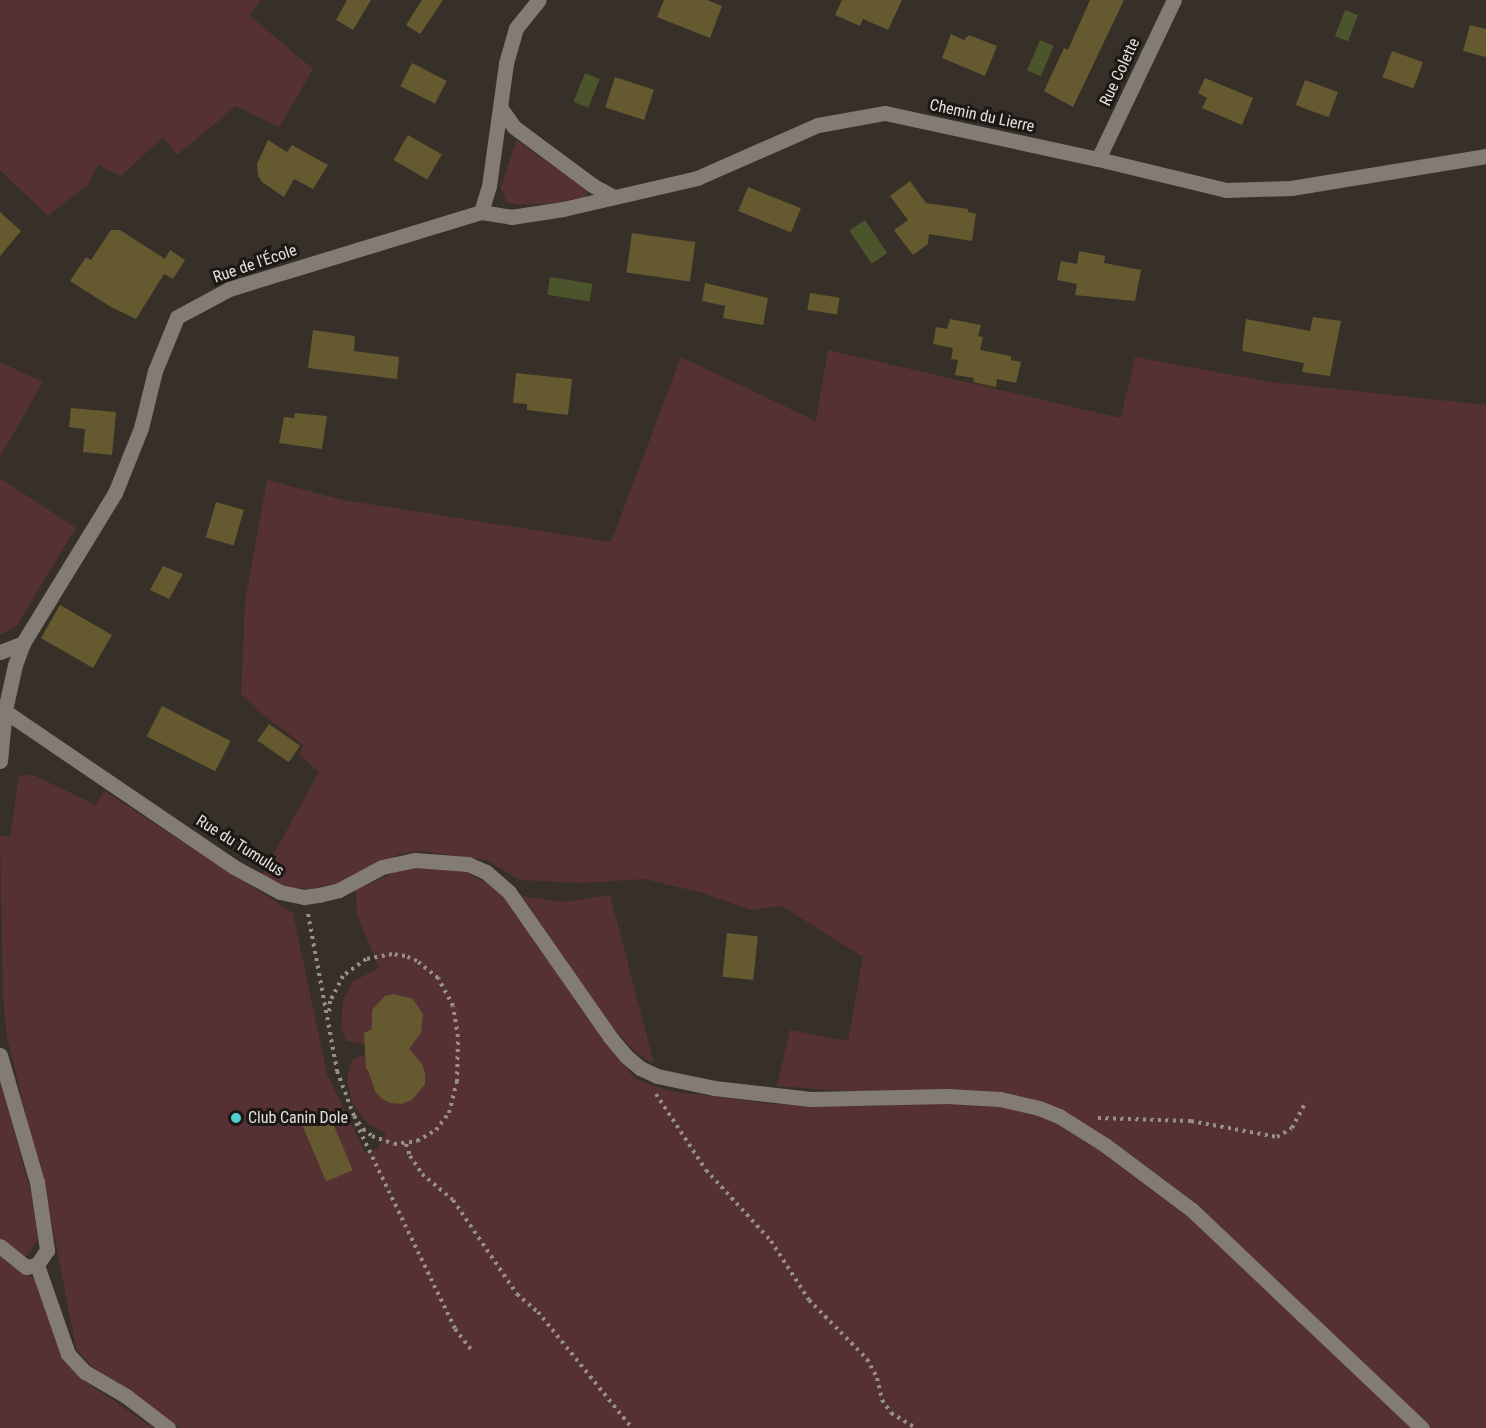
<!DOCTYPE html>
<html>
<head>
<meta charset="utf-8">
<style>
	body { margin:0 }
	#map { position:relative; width:1486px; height:1428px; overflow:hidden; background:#363029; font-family:"Roboto Condensed",sans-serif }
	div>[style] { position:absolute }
	.green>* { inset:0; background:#563134 }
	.water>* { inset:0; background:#4c542c; transform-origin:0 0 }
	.building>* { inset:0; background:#65592f; transform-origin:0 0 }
	.path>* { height:4px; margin-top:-2px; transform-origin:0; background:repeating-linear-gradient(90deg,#95908a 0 3px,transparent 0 7.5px) }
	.minor>* { height:15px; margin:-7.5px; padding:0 7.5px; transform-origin:7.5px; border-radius:7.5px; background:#837c74 }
	.dots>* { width:16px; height:16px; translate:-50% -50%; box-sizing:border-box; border:3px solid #1b1815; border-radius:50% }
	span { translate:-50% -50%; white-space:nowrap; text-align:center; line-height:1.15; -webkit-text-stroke:6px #1b1815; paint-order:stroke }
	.street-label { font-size:16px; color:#e4dfdb }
	.poi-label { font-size:16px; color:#e4dfdb }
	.left { translate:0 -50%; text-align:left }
</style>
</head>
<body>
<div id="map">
	<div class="green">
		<div style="clip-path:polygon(0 0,261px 0,249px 15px,313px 69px,279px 127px,236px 106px,177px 155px,163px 137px,121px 176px,98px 165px,88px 185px,48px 216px,0 170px)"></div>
		<div style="clip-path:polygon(516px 140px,588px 190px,586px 196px,556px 203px,517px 205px,506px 201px,501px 188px)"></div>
		<div style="clip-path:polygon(828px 350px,1121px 418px,1135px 357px,1271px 382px,1486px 405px,1486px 1428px,180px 1428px,89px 1364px,76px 1348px,52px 1224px,7px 1036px,3px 999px,0 835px,10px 837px,19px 776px,31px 774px,96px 805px,104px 791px,293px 913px,327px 1074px,365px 1153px,377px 1149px,386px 1134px,368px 1124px,353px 1104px,347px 1080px,352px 1060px,365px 1055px,365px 1044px,346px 1041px,341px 1028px,343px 1001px,352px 982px,379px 968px,357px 914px,356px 890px,404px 868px,424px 867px,464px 871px,495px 887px,517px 912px,635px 1079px,669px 1091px,775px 1104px,882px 1106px,883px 1094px,777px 1086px,790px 1030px,848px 1041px,863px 957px,782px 906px,751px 910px,703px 893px,644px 879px,581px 883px,520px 880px,487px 860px,421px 851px,400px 854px,340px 883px,309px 889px,288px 887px,261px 877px,319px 772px,299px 755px,303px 745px,260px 712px,241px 694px,245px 602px,267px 480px,343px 500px,611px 542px,681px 357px,816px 421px)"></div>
		<div style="clip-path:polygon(0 362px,43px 382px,0 457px)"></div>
		<div style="clip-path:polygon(0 478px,76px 528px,17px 625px,0 635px)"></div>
		<div style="clip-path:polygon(610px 895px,654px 1064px,635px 1052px,604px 1018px,522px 896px,563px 902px)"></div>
		<div style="clip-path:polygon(0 1079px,32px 1197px,38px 1240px,17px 1269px,34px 1279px,60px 1352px,86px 1382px,154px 1428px,0 1428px)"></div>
	</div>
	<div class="water">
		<div style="left:1345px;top:10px;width:14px;height:28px;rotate:21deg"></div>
		<div style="left:1040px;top:40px;width:15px;height:33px;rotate:23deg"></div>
		<div style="left:585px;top:73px;width:16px;height:31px;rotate:22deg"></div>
		<div style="left:865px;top:220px;width:40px;height:19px;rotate:56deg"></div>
		<div style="left:550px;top:277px;width:43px;height:18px;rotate:9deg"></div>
	</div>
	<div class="building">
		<div style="clip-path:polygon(347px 0,371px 0,353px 30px,336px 20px)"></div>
		<div style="clip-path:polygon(422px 0,443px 0,420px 34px,406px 25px)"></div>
		<div style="clip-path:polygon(664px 0,707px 0,722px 6px,710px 38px,657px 17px)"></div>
		<div style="clip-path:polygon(842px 0,902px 0,888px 30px,863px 19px,860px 26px,835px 15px)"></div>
		<div style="clip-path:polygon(1090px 0,1124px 0,1073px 107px,1044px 91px,1064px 48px,1068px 50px)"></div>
		<div style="clip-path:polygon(1470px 25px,1486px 29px,1486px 57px,1463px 51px)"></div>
		<div style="clip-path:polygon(951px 34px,964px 40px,969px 35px,997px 46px,985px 76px,942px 58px)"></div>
		<div style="left:1392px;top:51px;width:33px;height:28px;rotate:20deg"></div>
		<div style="left:412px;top:63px;width:39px;height:26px;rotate:27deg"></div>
		<div style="left:615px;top:77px;width:41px;height:32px;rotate:18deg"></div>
		<div style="clip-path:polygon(1205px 78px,1253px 98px,1242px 125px,1202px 108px,1207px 98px,1198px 93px)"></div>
		<div style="left:1305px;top:80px;width:35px;height:27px;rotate:20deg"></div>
		<div style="left:408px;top:135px;width:39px;height:29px;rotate:30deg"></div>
		<div style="clip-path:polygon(268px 140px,287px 152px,292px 145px,328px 165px,313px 189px,294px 179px,284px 197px,262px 182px,258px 176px,257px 164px)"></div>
		<div style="clip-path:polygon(910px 181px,926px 203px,968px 209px,968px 212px,976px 214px,972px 241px,929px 234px,928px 244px,913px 255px,894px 230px,908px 220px,890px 196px)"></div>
		<div style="left:748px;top:187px;width:57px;height:26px;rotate:22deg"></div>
		<div style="clip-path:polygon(0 212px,21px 231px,0 256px)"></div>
		<div style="clip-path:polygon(111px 230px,120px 230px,165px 259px,170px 250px,185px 260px,173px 279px,164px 274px,136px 319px,111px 307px,70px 281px,86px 257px,91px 260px)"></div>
		<div style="left:632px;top:233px;width:64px;height:40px;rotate:8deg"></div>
		<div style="clip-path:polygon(1079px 251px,1105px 256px,1104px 263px,1141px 270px,1135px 301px,1075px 295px,1077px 284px,1057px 280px,1061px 261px,1077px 264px)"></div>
		<div style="clip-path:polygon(705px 283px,768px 298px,763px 325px,723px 318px,727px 296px,725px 306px,702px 301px)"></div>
		<div style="left:810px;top:293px;width:30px;height:17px;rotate:9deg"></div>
		<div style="clip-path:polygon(1313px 317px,1341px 321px,1330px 376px,1302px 372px,1304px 363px,1242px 351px,1246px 319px,1310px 331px)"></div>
		<div style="clip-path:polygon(950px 319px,981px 325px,978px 336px,983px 337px,980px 350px,1011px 356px,1011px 360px,1021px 362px,1016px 383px,997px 379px,996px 387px,973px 382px,974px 378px,955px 375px,958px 360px,951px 359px,953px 348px,933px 344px,936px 327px,947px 329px)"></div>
		<div style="clip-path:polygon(313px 330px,355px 336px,354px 351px,399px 357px,397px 379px,308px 368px)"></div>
		<div style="clip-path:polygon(516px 373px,572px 379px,568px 415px,527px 410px,527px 404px,513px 403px)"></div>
		<div style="clip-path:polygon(71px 408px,116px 412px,112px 455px,83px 452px,85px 429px,69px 427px)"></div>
		<div style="clip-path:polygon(295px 413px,327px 416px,322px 449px,279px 443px,284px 417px,294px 418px)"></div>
		<div style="left:216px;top:502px;width:29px;height:37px;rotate:16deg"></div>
		<div style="clip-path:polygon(163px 566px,183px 574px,169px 599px,150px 590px)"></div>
		<div style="left:60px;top:605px;width:60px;height:38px;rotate:30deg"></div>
		<div style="left:162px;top:706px;width:77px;height:34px;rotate:27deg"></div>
		<div style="left:269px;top:724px;width:38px;height:20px;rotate:35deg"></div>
		<div style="left:727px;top:933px;width:31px;height:44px;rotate:6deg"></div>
		<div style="clip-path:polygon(394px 994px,413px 999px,423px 1014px,421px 1033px,409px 1049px,422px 1064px,425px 1073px,425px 1084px,412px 1100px,402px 1104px,391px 1103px,382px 1099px,375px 1091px,368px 1070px,366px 1069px,364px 1033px,372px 1029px,372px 1010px,385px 996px)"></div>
		<div style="left:329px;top:1114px;width:61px;height:29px;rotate:67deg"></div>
	</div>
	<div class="path">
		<div style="left:308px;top:914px;width:160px;rotate:79.5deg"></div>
		<div style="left:337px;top:1071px;width:48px;rotate:69.3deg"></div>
		<div style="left:354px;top:1116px;width:16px;rotate:55deg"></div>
		<div style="left:363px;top:1129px;width:11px;rotate:38deg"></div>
		<div style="left:372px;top:1136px;width:23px;rotate:20deg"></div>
		<div style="left:394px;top:1144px;width:23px;rotate:-7deg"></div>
		<div style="left:417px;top:1141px;width:22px;rotate:-30deg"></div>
		<div style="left:436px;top:1130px;width:21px;rotate:-53deg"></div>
		<div style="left:449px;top:1113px;width:32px;rotate:-76deg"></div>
		<div style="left:457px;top:1082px;width:45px;rotate:-88.7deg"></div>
		<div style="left:458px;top:1037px;width:31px;rotate:-99deg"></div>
		<div style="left:453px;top:1006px;width:32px;rotate:-118deg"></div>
		<div style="left:438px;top:978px;width:27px;rotate:-141deg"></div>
		<div style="left:417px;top:961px;width:13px;rotate:-157deg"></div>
		<div style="left:405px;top:956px;width:13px;rotate:-171deg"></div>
		<div style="left:392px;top:954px;width:26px;rotate:169deg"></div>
		<div style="left:366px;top:959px;width:29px;rotate:144deg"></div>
		<div style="left:343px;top:976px;width:28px;rotate:117deg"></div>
		<div style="left:330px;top:1001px;width:15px;rotate:94deg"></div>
		<div style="left:656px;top:1094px;width:91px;rotate:56.7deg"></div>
		<div style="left:706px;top:1170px;width:96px;rotate:47.5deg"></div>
		<div style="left:771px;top:1241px;width:70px;rotate:57.2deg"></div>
		<div style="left:809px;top:1300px;width:83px;rotate:45.5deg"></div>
		<div style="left:867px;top:1359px;width:21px;rotate:62deg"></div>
		<div style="left:877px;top:1378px;width:23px;rotate:77deg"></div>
		<div style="left:882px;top:1400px;width:16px;rotate:55deg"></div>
		<div style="left:891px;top:1413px;width:29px;rotate:31deg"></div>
		<div style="left:1098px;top:1118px;width:93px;rotate:1.8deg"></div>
		<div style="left:1191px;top:1121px;width:87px;rotate:10.5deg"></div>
		<div style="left:1277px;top:1137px;width:17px;rotate:-31deg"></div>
		<div style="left:1292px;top:1128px;width:30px;rotate:-62deg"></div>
		<div style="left:356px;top:1123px;width:229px;rotate:64.3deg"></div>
		<div style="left:455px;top:1329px;width:29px;rotate:52deg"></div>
		<div style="left:406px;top:1144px;width:13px;rotate:72deg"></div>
		<div style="left:410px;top:1156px;width:22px;rotate:56deg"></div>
		<div style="left:422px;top:1174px;width:40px;rotate:40deg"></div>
		<div style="left:453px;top:1200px;width:114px;rotate:55.8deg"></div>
		<div style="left:517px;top:1294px;width:28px;rotate:41deg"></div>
		<div style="left:538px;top:1312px;width:149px;rotate:51deg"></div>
	</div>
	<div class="minor">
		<div style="left:500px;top:107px;width:24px;rotate:55deg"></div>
		<div style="left:514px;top:127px;width:97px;rotate:36.6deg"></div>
		<div style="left:592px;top:185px;width:25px;rotate:29deg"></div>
		<div style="left:1098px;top:159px;width:176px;rotate:-64.5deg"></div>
		<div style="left:481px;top:212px;width:30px;rotate:9deg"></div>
		<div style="left:511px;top:217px;width:53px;rotate:-8.7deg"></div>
		<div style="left:563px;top:209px;width:138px;rotate:-13deg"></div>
		<div style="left:697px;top:178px;width:132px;rotate:-23.7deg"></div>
		<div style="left:818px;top:125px;width:68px;rotate:-10.2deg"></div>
		<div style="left:885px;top:113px;width:218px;rotate:12.2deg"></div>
		<div style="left:1098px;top:159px;width:132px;rotate:13.6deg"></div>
		<div style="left:1226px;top:190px;width:65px;rotate:-1.8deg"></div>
		<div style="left:1291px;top:188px;width:198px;rotate:-9.3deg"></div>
		<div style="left:0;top:652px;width:25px;rotate:-21deg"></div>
		<div style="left:0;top:708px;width:283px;rotate:34.2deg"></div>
		<div style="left:234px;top:867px;width:52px;rotate:28.5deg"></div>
		<div style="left:280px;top:892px;width:25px;rotate:12deg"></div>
		<div style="left:304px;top:897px;width:15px;rotate:-8deg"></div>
		<div style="left:319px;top:895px;width:21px;rotate:-14deg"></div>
		<div style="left:339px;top:890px;width:49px;rotate:-28.1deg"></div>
		<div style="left:382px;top:867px;width:34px;rotate:-12deg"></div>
		<div style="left:415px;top:860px;width:53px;rotate:4.3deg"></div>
		<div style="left:468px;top:864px;width:20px;rotate:24deg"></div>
		<div style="left:486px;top:872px;width:30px;rotate:41deg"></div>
		<div style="left:509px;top:892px;width:177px;rotate:55.1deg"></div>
		<div style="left:610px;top:1037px;width:26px;rotate:50deg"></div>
		<div style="left:627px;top:1057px;width:17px;rotate:40deg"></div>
		<div style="left:640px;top:1068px;width:19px;rotate:25deg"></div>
		<div style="left:657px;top:1076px;width:58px;rotate:11.9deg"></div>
		<div style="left:714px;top:1088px;width:97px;rotate:6.5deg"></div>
		<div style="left:810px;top:1099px;width:137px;rotate:-1.3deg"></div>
		<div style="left:947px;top:1096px;width:53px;rotate:3.2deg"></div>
		<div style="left:1000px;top:1099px;width:40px;rotate:13deg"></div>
		<div style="left:1039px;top:1108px;width:22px;rotate:22deg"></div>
		<div style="left:1059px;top:1116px;width:54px;rotate:32.2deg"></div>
		<div style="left:1105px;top:1145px;width:109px;rotate:36.8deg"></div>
		<div style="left:1192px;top:1210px;width:317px;rotate:43.5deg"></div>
		<div style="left:0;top:761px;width:51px;rotate:-84.4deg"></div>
		<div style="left:5px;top:710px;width:46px;rotate:-77.5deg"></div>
		<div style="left:15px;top:665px;width:23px;rotate:-70deg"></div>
		<div style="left:23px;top:643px;width:176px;rotate:-58.5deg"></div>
		<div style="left:115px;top:493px;width:70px;rotate:-68.2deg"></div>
		<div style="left:141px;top:428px;width:59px;rotate:-76.2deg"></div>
		<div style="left:155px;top:371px;width:58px;rotate:-67.8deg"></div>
		<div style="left:177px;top:317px;width:59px;rotate:-28.3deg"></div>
		<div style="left:229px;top:289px;width:264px;rotate:-17deg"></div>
		<div style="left:481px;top:212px;width:27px;rotate:-73deg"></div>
		<div style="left:489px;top:186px;width:124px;rotate:-82.1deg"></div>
		<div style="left:506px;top:63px;width:36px;rotate:-74deg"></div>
		<div style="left:516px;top:28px;width:36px;rotate:-51deg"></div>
		<div style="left:0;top:1055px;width:132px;rotate:73.8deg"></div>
		<div style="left:37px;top:1182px;width:69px;rotate:81.6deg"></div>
		<div style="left:47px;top:1250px;width:18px;rotate:124deg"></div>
		<div style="left:37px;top:1265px;width:11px;rotate:170deg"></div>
		<div style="left:26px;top:1267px;width:33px;rotate:-141deg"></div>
		<div style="left:37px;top:1265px;width:94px;rotate:70.8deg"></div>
		<div style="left:68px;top:1354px;width:25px;rotate:47deg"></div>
		<div style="left:85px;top:1372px;width:48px;rotate:30.3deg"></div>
		<div style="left:126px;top:1396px;width:53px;rotate:37.3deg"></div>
	</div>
	<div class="dots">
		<div style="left:236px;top:1118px;background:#52cdce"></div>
	</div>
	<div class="street-label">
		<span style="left:1120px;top:72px;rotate:-65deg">Rue Colette</span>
		<span style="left:982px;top:116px;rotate:12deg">Chemin du Lierre</span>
		<span style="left:255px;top:264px;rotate:-19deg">Rue de l'École</span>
		<span style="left:240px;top:846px;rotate:32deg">Rue du Tumulus</span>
	</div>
	<div class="poi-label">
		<span class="left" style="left:248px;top:1118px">Club Canin Dole</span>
	</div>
</div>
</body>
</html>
